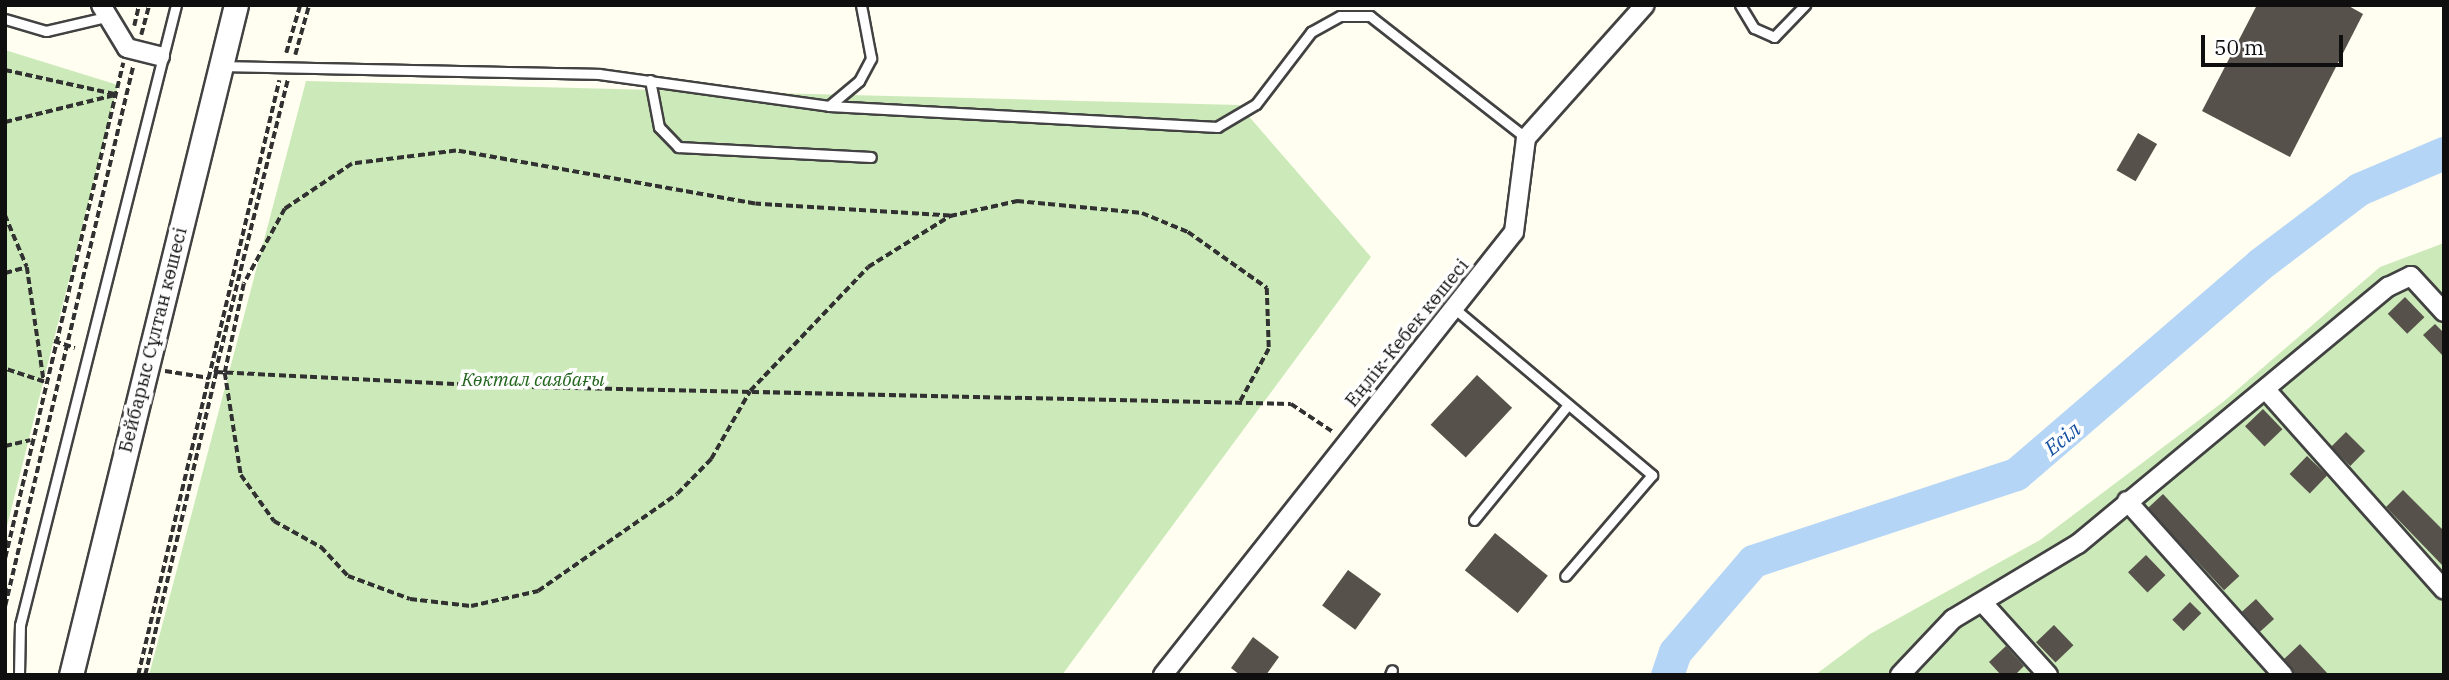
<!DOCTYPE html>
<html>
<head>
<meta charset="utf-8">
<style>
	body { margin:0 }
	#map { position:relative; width:2449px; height:680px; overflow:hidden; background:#fffef0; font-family:"IBM Plex Serif",serif }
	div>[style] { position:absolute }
	.green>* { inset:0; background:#cceab9 }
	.river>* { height:33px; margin:-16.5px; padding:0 16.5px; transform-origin:16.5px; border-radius:16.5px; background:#b5d5f7 }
	.building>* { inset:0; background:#57514b; transform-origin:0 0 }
	.path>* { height:3.5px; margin-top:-1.75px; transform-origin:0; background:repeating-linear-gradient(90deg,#313131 0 7px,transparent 0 10.5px) }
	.roads { filter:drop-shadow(2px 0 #424242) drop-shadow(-2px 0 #424242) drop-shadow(0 2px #424242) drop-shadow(0 -2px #424242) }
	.service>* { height:9px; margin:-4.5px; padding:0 4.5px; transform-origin:4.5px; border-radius:4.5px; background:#fff }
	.minor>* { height:18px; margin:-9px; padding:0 9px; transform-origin:9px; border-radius:9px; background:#fff }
	.tertiary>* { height:23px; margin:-11.5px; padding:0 11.5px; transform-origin:11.5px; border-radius:11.5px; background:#fff }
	span { translate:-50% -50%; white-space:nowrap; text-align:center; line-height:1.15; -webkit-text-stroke:7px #fff; paint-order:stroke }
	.street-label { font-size:19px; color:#0f0f0f }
	.park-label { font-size:19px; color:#23671e; font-style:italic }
	.water-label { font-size:21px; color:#1651a2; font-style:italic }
	.frame { position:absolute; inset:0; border:7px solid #0f0f0f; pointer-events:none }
	.scale { position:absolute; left:2201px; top:35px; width:142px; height:32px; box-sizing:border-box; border:4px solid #0f0f0f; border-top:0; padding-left:9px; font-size:21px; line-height:24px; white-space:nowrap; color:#0f0f0f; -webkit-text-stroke:5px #fff; paint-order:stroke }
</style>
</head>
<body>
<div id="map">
	<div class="green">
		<div style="clip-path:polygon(5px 50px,118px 85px,5px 534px)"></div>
		<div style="clip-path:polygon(306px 81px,1239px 105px,1371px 257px,1062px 675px,149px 675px)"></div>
		<div style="clip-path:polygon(2444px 243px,2444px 675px,1815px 675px,1870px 634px,2040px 540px,2223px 402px,2380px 267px)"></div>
	</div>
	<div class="river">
		<div style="left:1667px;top:675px;width:24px;rotate:-71deg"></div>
		<div style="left:1675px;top:652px;width:120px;rotate:-49.4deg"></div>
		<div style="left:1753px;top:561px;width:277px;rotate:-18.3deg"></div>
		<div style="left:2016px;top:474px;width:322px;rotate:-40.7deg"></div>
		<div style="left:2260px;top:264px;width:124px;rotate:-37.1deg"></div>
		<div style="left:2359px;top:189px;width:92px;rotate:-23deg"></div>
	</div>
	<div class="building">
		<div style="clip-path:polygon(2257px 5px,2347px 5px,2363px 14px,2290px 157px,2202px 111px)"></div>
		<div style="left:2138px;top:133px;width:22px;height:43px;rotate:30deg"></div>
		<div style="left:2405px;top:297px;width:28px;height:24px;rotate:46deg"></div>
		<div style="clip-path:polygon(2435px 324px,2444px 333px,2444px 357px,2423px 335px)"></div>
		<div style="left:1477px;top:375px;width:48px;height:68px;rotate:43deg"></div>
		<div style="left:2263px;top:409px;width:28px;height:25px;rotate:46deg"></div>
		<div style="left:2346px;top:432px;width:27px;height:21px;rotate:45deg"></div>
		<div style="left:2307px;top:456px;width:28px;height:25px;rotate:44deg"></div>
		<div style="clip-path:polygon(2403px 490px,2444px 531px,2444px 567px,2386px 507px)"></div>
		<div style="left:2163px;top:494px;width:112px;height:21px;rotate:47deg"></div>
		<div style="left:1495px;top:533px;width:68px;height:48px;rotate:39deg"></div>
		<div style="left:2146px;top:555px;width:28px;height:25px;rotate:46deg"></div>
		<div style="left:1348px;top:570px;width:41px;height:44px;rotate:36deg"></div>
		<div style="left:2256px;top:599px;width:27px;height:19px;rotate:48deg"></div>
		<div style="left:2190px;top:602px;width:16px;height:25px;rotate:45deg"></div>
		<div style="left:2054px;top:625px;width:28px;height:25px;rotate:46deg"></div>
		<div style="clip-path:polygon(1253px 637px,1279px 657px,1266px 675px,1240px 675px,1231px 668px)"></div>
		<div style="clip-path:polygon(2300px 644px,2329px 675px,2294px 675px,2284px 659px)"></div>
		<div style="clip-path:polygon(2006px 646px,2024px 666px,2015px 675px,2001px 675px,1989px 662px)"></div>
	</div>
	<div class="path">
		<div style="left:134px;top:26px;width:22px;rotate:-77deg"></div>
		<div style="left:141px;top:35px;width:31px;rotate:-75deg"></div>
		<div style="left:286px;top:53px;width:50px;rotate:-73.7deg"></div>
		<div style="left:295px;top:55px;width:52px;rotate:-74.4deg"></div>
		<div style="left:5px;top:70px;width:112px;rotate:12.4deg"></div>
		<div style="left:5px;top:122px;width:113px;rotate:-13.8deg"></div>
		<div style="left:5px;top:215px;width:56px;rotate:67.1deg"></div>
		<div style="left:27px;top:267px;width:116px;rotate:81.6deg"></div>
		<div style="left:44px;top:382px;width:41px;rotate:-161.6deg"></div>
		<div style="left:950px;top:216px;width:195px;rotate:-176.5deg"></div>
		<div style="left:755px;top:204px;width:304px;rotate:-169.9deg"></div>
		<div style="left:456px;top:151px;width:105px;rotate:172.9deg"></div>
		<div style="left:352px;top:164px;width:81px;rotate:146.1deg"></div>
		<div style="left:285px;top:209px;width:85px;rotate:118.7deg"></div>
		<div style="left:244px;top:284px;width:91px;rotate:102.1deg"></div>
		<div style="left:225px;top:373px;width:103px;rotate:81.1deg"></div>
		<div style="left:241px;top:475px;width:57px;rotate:54.3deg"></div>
		<div style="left:274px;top:521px;width:54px;rotate:29deg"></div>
		<div style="left:321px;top:547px;width:40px;rotate:47deg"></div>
		<div style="left:348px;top:576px;width:66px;rotate:20.4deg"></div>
		<div style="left:410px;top:599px;width:61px;rotate:6.5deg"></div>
		<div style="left:471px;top:606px;width:69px;rotate:-12.6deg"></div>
		<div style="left:538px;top:591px;width:169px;rotate:-34.9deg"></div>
		<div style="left:677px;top:494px;width:49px;rotate:-45.8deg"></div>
		<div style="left:711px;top:459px;width:78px;rotate:-60.2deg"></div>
		<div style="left:750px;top:391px;width:171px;rotate:-46.4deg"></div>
		<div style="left:868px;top:267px;width:97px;rotate:-31.9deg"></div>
		<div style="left:950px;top:216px;width:69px;rotate:-12.6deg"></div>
		<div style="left:1017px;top:201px;width:126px;rotate:5.5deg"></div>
		<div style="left:1142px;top:213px;width:50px;rotate:22.4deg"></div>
		<div style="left:1188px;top:232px;width:97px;rotate:35.3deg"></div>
		<div style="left:1267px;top:288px;width:61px;rotate:88.1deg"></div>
		<div style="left:1269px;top:349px;width:63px;rotate:118.6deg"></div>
		<div style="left:5px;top:273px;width:23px;rotate:-15deg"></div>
		<div style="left:54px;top:341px;width:22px;rotate:18deg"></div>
		<div style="left:165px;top:371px;width:45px;rotate:9deg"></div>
		<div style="left:215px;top:373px;width:303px;rotate:-76.1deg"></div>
		<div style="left:5px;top:446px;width:26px;rotate:-13deg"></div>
		<div style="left:5px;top:558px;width:509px;rotate:-76.59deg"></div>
		<div style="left:5px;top:606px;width:555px;rotate:-76.66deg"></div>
		<div style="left:138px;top:675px;width:611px;rotate:-76.65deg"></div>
		<div style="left:145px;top:675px;width:311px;rotate:-76.8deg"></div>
		<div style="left:216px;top:372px;width:274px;rotate:2.9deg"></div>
		<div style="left:490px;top:386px;width:801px;rotate:1.29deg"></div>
		<div style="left:1291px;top:404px;width:50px;rotate:33.7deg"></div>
	</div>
	<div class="roads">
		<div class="service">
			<div style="left:1740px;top:5px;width:27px;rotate:59deg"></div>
			<div style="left:1754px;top:28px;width:22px;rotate:24deg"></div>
			<div style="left:1774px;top:37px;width:45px;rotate:-45.9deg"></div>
			<div style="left:5px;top:19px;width:43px;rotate:16.3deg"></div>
			<div style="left:46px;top:31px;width:62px;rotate:-13.1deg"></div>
			<div style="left:224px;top:66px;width:375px;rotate:1.2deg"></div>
			<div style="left:599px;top:74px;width:232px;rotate:7.9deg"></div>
			<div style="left:829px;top:106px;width:389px;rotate:3.1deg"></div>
			<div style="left:1217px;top:127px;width:45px;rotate:-30.5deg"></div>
			<div style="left:1256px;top:104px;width:91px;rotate:-52.6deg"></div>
			<div style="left:1311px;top:32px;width:33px;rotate:-29deg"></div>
			<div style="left:1340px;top:16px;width:30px"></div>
			<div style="left:1370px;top:16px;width:198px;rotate:38deg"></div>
			<div style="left:650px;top:80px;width:48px;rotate:79.2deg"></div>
			<div style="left:659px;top:127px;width:28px;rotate:46deg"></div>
			<div style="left:678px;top:147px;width:193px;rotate:3deg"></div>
			<div style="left:829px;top:106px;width:39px;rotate:-40deg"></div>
			<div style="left:859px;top:81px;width:26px;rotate:-62deg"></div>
			<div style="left:871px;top:58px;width:54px;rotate:-100.7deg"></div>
			<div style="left:1455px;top:309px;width:258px;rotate:40.1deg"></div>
			<div style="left:1652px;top:475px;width:133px;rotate:130.7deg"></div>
			<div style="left:1474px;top:520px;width:147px;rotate:-50.8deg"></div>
			<div style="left:19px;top:675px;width:50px;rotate:-88.9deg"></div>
			<div style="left:20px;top:625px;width:639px;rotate:-75.88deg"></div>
			<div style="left:1390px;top:675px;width:5px;rotate:-68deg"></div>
		</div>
		<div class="minor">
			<div style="left:101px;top:5px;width:50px;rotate:58.8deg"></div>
			<div style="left:127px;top:48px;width:34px;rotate:14deg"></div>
			<div style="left:2267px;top:391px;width:266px;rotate:48.3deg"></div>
			<div style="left:2127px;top:501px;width:234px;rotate:48.1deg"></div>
			<div style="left:1983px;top:603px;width:97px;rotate:47.9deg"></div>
			<div style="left:1163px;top:675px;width:565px;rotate:-51.61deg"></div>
			<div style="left:1514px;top:232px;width:95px;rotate:-82.7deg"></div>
			<div style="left:1526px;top:138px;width:178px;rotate:-48.2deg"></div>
			<div style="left:1900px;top:675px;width:77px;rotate:-46.6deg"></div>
			<div style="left:1953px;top:619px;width:146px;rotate:-31deg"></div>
			<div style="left:2078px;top:544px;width:403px;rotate:-39.7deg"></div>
			<div style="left:2388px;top:287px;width:25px;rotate:-26deg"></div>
			<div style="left:2411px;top:276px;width:49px;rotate:47.5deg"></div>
		</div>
		<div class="tertiary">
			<div style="left:71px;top:675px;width:690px;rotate:-76.17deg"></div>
		</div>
	</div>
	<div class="street-label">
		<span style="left:1407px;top:333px;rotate:-51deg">Еңлік-Кебек көшесі</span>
		<span style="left:153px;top:340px;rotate:-76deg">Бейбарыс Сұлтан көшесі</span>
	</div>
	<div class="park-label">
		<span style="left:533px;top:380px">Көктал саябағы</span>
	</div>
	<div class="water-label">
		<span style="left:2062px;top:438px;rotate:-39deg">Есіл</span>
	</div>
	<div class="frame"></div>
	<div class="scale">50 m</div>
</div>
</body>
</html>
